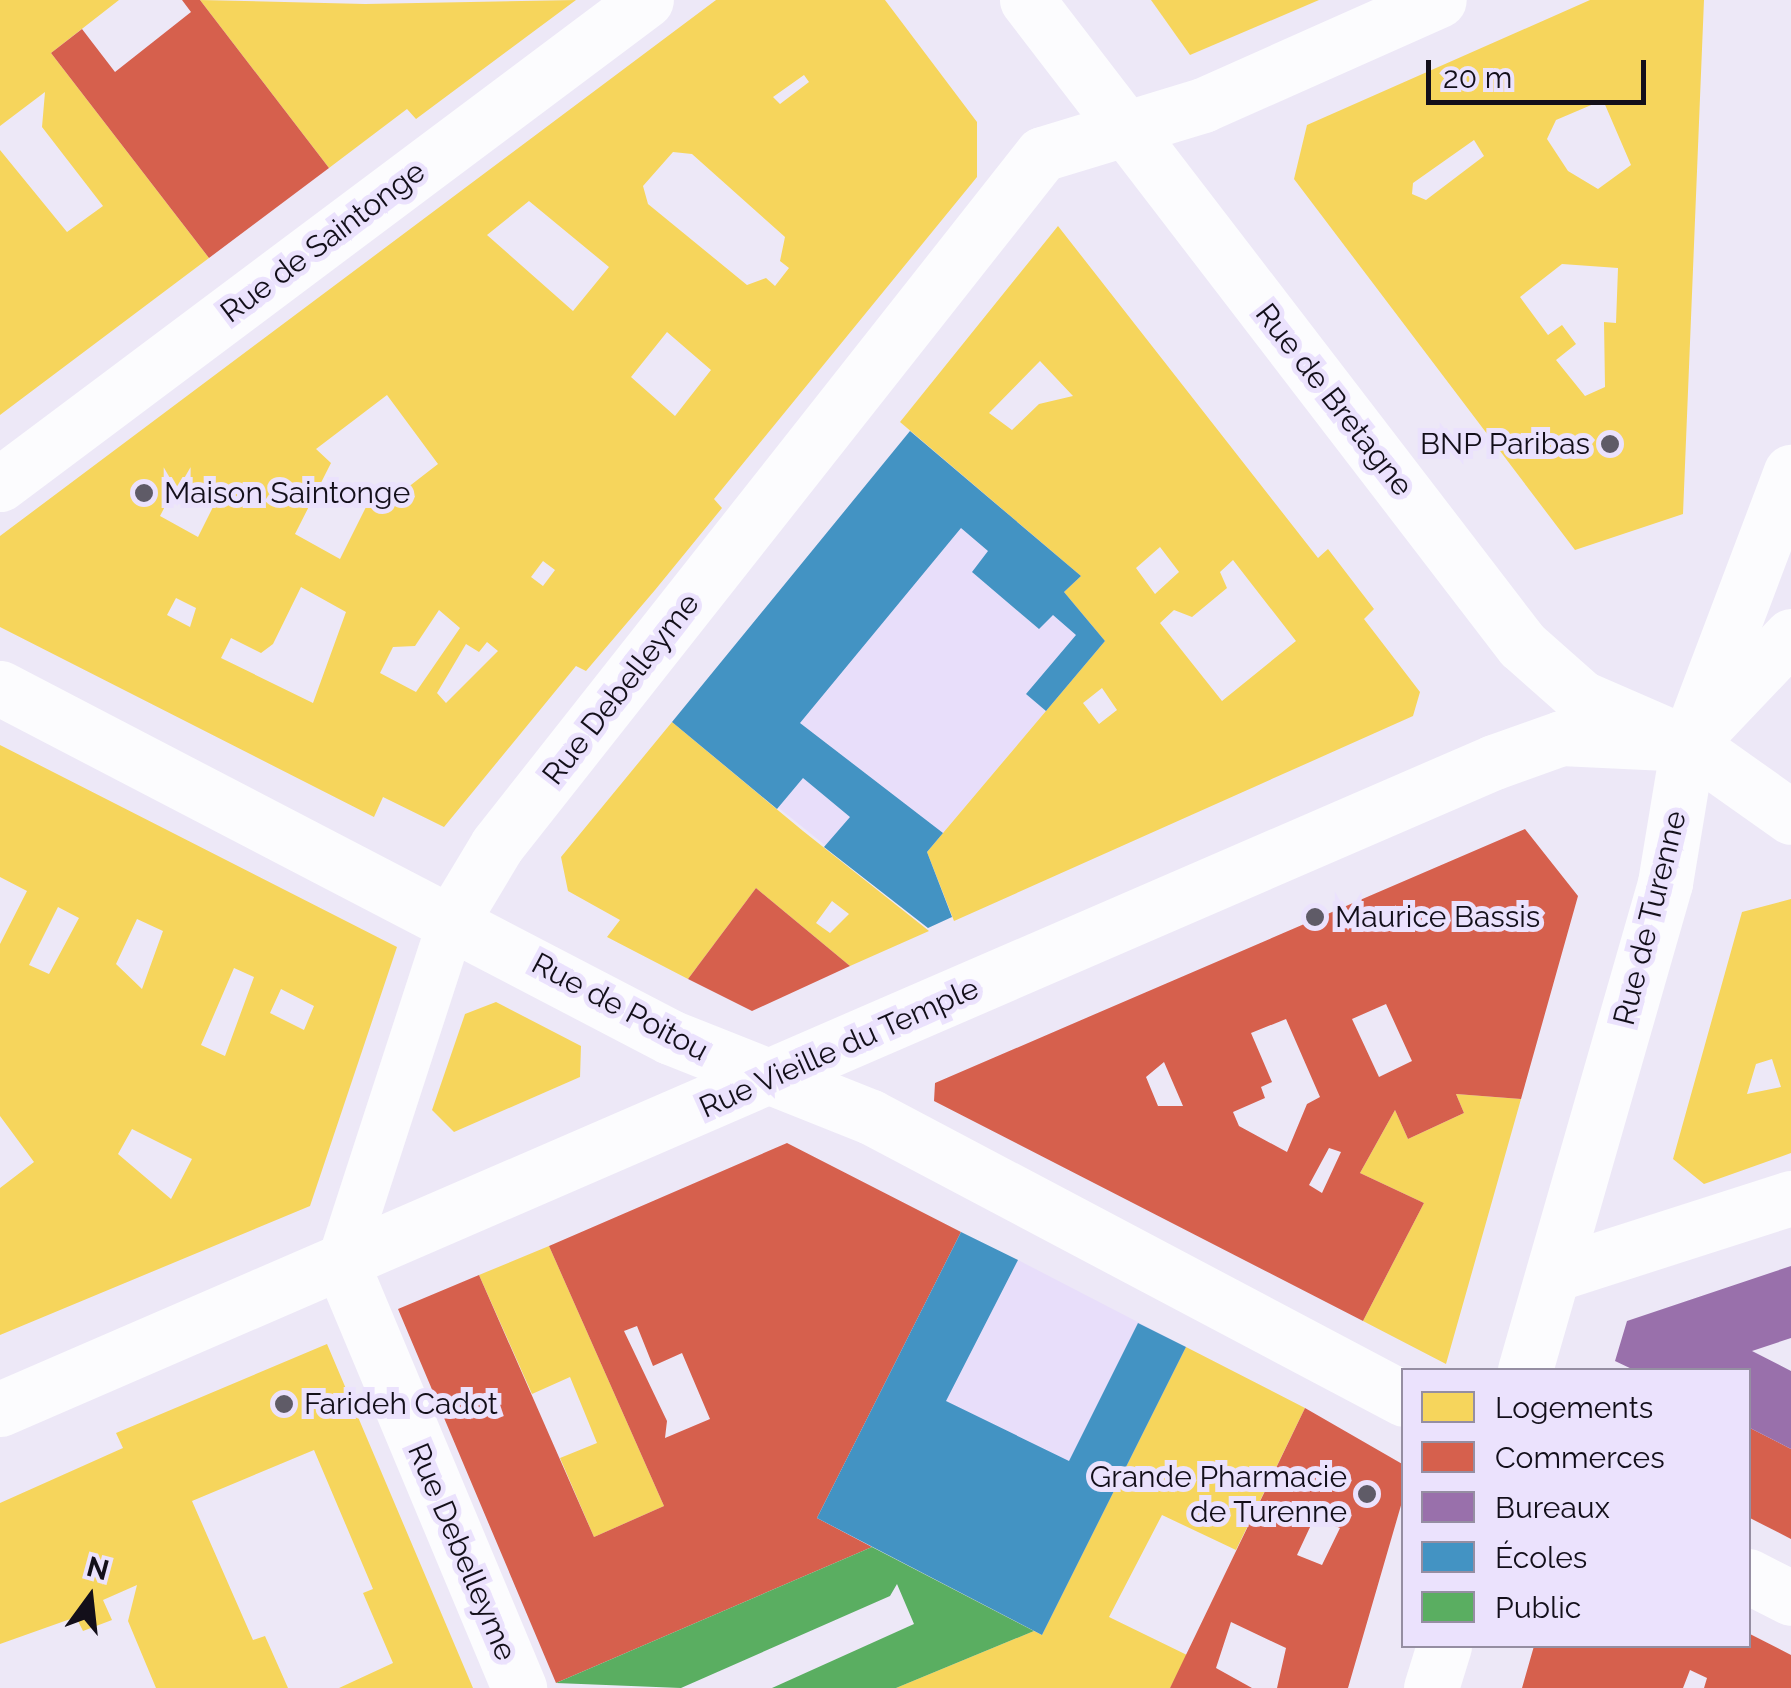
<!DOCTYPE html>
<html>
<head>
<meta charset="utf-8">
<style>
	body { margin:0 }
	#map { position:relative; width:1791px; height:1688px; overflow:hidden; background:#ede8f7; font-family:Raleway,sans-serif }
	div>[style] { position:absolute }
	.built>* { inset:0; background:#e8defa }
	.homes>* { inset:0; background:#f6d55c }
	.shops>* { inset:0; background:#d6604d }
	.offices>* { inset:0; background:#9970ab }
	.schools>* { inset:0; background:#4393c3 }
	.public>* { inset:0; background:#5aae61 }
	.pedestrian>* { height:48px; margin:-24px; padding:0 24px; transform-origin:24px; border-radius:24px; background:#fcfcfe }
	.minor>* { height:55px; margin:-27.5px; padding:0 27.5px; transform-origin:27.5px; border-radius:27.5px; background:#fcfcfe }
	.tertiary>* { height:55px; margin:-27.5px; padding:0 27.5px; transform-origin:27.5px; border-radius:27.5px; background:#fcfcfe }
	.dots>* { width:28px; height:28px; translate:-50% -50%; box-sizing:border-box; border:5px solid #ebe2fd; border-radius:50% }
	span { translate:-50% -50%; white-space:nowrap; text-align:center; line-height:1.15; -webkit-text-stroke:10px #ebe2fd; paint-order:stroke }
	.street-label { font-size:30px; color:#130f1a }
	.poi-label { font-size:30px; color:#130f1a }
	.right { translate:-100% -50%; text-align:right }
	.left { translate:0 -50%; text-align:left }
	.legend { position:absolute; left:1401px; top:1368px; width:350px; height:280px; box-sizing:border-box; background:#ebe2fd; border:2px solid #958ea2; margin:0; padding:12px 18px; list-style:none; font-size:30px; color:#130f1a }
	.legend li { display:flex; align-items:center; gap:20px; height:50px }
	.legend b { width:50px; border:2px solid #958ea2 }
	.north { position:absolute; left:40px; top:1548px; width:100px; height:100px; -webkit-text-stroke:8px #ebe2fd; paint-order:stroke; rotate:15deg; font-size:28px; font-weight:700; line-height:40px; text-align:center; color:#130f1a }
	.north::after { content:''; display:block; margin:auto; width:35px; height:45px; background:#130f1a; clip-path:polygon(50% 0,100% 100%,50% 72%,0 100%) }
	.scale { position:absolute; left:1426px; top:60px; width:220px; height:45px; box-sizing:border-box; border:5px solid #130f1a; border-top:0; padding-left:12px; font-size:30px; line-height:35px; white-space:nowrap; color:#130f1a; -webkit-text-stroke:8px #ebe2fd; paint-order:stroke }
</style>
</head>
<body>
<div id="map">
	<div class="built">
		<div style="clip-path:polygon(910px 431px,1081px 576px,1105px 641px,927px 852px,952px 917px,928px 928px,672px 722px)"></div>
		<div style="clip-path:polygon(1018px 1260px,1186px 1347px,1042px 1635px,817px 1518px)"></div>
	</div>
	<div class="homes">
		<div style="clip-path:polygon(0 0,119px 0,51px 53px,209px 258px,0 415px,0 150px,67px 232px,103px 206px,42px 127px,45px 92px,0 126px)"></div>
		<div style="clip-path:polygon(200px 0,365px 4px,576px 0,416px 119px,407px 109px,329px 168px)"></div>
		<div style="clip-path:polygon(evenodd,716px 0,885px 0,977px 122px,977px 177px,714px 499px,722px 508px,655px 590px,586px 671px,576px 666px,444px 827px,383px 797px,374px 817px,0 627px,0 536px,716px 0,804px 75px,809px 82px,780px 104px,773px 97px,804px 75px,716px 0,673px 152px,692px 154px,785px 237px,780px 261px,789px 268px,775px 286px,766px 278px,747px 285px,648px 204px,643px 186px,673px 152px,716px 0,529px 201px,609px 267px,573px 311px,487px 235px,529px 201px,716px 0,667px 332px,711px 370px,675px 416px,631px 377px,667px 332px,716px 0,387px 395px,438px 464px,385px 505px,372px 495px,340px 559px,295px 534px,331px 463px,316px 449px,387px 395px,716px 0,175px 487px,218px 497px,198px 537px,160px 516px,175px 487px,716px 0,543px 561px,555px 570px,543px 586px,531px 577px,543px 561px,716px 0,301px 587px,346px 612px,313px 703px,221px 658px,231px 638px,261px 653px,273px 644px,301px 587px,716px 0,176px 598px,196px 608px,190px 627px,167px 615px,176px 598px,716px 0,439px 610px,460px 628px,416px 692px,380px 673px,393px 647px,415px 646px,439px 610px,716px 0,487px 642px,498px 651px,446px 703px,437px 693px,466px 644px,479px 652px,487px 642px)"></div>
		<div style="clip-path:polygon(1151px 0,1319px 0,1190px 55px)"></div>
		<div style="clip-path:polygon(evenodd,1590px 0,1704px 0,1683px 514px,1575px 550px,1294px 179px,1307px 125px,1590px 0,1603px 100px,1631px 165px,1598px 189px,1568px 171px,1547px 139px,1556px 120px,1603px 100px,1590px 0,1474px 140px,1484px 156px,1426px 200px,1412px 194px,1413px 183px,1474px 140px,1590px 0,1562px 264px,1618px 268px,1616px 323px,1604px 322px,1605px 387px,1585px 396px,1556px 360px,1576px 344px,1562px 325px,1548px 335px,1520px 297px,1562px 264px)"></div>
		<div style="clip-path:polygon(evenodd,1058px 226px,1318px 558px,1328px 549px,1374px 609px,1364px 619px,1420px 692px,1413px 716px,954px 921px,927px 852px,1105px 641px,1064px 592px,1081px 576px,900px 422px,1058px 226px,1040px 361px,1073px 396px,1039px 404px,1012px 430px,989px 413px,1040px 361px,1058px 226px,1160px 547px,1179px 572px,1155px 594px,1136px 568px,1160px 547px,1058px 226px,1233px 560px,1296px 641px,1222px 701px,1160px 623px,1174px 610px,1192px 617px,1227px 588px,1220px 572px,1233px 560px,1058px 226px,1102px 688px,1117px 710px,1099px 724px,1083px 703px,1102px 688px)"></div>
		<div style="clip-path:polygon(evenodd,672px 722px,803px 831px,929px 931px,850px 966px,756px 888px,688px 979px,607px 937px,620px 920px,568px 891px,561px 857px,672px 722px,832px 901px,849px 914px,830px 933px,816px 923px,832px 901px)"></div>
		<div style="clip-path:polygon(evenodd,0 745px,397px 947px,310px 1206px,0 1335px,0 1188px,34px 1162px,0 1116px,0 944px,27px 891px,0 877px,0 745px,58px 907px,79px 918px,49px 974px,29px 965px,58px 907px,0 745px,137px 919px,163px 931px,142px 989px,116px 964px,137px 919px,0 745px,234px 968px,254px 977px,225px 1056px,201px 1045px,234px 968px,0 745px,281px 989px,314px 1006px,304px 1030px,270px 1013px,281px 989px,0 745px,132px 1129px,192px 1159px,171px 1199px,118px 1154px,132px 1129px)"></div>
		<div style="clip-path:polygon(evenodd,1791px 899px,1791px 1153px,1704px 1184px,1673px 1159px,1742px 912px,1791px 899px,1772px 1059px,1781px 1087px,1747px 1094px,1756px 1064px,1772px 1059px)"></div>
		<div style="clip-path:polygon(496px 1002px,581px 1046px,580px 1077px,454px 1132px,432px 1110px,465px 1014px)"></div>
		<div style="clip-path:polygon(1456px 1094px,1521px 1099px,1446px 1364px,1363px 1321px,1424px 1203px,1360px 1173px,1395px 1110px,1408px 1139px,1464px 1113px)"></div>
		<div style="clip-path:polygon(549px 1246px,664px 1506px,594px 1537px,560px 1458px,597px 1443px,570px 1377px,532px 1394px,479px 1275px)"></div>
		<div style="clip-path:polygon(327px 1344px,473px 1688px,339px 1688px,393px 1663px,363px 1593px,373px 1589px,314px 1450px,192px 1501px,253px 1640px,265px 1636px,288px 1688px,156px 1688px,128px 1621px,137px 1585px,103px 1600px,112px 1620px,83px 1631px,76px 1617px,0 1644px,0 1503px,123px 1448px,116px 1433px)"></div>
		<div style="clip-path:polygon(1186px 1347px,1305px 1408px,1236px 1550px,1162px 1515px,1109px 1617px,1187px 1655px,1170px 1688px,896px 1688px,1034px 1631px,1042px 1635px)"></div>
	</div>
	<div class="shops">
		<div style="clip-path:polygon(182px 0,200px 0,329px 168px,209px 258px,51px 53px,82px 29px,115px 72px,191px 12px)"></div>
		<div style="clip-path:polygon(evenodd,1525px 829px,1578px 896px,1521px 1099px,1456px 1094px,1464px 1113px,1408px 1139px,1395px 1110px,1360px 1173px,1424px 1203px,1363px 1321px,934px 1101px,935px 1083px,1525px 829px,1386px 1004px,1412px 1061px,1379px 1077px,1352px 1019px,1386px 1004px,1525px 829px,1286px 1019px,1320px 1097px,1307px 1104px,1287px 1152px,1239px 1126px,1233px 1112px,1265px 1098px,1261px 1087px,1272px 1082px,1251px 1033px,1286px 1019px,1525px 829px,1164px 1062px,1183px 1106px,1158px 1106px,1146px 1077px,1164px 1062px,1525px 829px,1329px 1148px,1341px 1152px,1322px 1193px,1309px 1185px,1329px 1148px)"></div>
		<div style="clip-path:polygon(756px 888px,850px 966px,752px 1011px,688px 979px)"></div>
		<div style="clip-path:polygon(evenodd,787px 1143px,961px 1232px,817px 1518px,872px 1547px,556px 1683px,398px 1309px,479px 1275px,594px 1537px,664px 1506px,549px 1246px,787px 1143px,637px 1326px,653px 1366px,682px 1353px,710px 1419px,665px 1438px,667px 1421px,624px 1331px,637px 1326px)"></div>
		<div style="clip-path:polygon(evenodd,1305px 1408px,1404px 1465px,1404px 1495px,1348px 1688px,1277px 1688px,1286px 1648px,1231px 1622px,1216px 1668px,1252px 1688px,1170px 1688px,1305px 1408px,1328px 1523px,1340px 1528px,1322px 1565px,1297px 1555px,1311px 1525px,1328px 1523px)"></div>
		<div style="clip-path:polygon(1748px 1427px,1791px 1449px,1791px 1539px,1748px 1517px)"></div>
		<div style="clip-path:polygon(1748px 1633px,1791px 1655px,1791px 1688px,1704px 1688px,1707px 1678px,1690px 1670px,1683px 1688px,1522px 1688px,1534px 1646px,1748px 1646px)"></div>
	</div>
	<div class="offices">
		<div style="clip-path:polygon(1791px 1266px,1791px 1338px,1752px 1351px,1791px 1371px,1791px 1449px,1748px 1427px,1748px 1370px,1634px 1370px,1615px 1361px,1627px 1321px)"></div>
	</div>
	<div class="schools">
		<div style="clip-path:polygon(910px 431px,1081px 576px,1064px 592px,1105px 641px,1046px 711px,1026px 694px,1076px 635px,1053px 615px,1039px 629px,972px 572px,988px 551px,961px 528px,800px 723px,943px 833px,927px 852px,952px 917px,928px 928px,824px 847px,850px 817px,803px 778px,777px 809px,672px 722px)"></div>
		<div style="clip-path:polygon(961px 1232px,1018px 1260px,946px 1401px,1069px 1461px,1138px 1323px,1186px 1347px,1042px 1635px,817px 1518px)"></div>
	</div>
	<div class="public">
		<div style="clip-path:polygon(872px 1547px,1034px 1631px,896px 1688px,772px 1688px,914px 1624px,897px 1584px,890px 1596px,681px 1688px,556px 1683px)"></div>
	</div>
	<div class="pedestrian">
		<div style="left:341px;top:1262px;width:360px;rotate:-72deg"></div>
	</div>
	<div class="minor">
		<div style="left:0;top:484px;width:807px;rotate:-36.84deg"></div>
		<div style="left:0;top:688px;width:755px;rotate:27.51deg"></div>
		<div style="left:670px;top:1037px;width:216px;rotate:21.7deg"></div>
		<div style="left:871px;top:1117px;width:603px;rotate:27.88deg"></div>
		<div style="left:452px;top:920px;width:87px;rotate:-59deg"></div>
		<div style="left:497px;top:845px;width:880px;rotate:-51.74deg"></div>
		<div style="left:1042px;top:154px;width:168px;rotate:-16.9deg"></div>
		<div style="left:1203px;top:105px;width:258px;rotate:-24deg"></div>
		<div style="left:341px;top:1262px;width:462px;rotate:67.3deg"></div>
		<div style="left:0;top:1409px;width:1628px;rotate:-23.42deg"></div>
		<div style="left:1494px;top:762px;width:71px;rotate:-19.7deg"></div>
		<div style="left:1561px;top:738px;width:127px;rotate:2.7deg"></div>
		<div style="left:1688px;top:744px;width:291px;rotate:-69.3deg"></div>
		<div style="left:1748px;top:1576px;width:48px;rotate:27.1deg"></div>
	</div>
	<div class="tertiary">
		<div style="left:1027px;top:0;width:813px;rotate:52.5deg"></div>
		<div style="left:1522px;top:645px;width:80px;rotate:41.5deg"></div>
		<div style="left:1582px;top:698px;width:116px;rotate:23.5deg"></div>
		<div style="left:1688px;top:744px;width:126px;rotate:35.3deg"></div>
		<div style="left:1688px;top:744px;width:149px;rotate:-46.4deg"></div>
		<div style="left:1554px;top:1274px;width:249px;rotate:-17.8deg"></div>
		<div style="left:1525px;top:1370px;width:507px;rotate:-73.96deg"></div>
		<div style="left:1665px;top:883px;width:141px;rotate:-80.6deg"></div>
		<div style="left:1431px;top:1688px;width:44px;rotate:-72.8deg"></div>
	</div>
	<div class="dots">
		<div style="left:1610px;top:444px;background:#5f5b67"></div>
		<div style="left:144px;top:493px;background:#5f5b67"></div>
		<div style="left:1315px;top:917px;background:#5f5b67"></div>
		<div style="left:284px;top:1404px;background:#5f5b67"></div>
		<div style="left:1367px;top:1494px;background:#5f5b67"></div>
	</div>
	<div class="street-label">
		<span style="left:323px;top:242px;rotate:-37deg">Rue de Saintonge</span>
		<span style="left:1334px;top:400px;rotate:52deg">Rue de Bretagne</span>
		<span style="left:621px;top:689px;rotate:-52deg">Rue Debelleyme</span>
		<span style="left:1650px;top:918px;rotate:-76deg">Rue de Turenne</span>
		<span style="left:620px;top:1007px;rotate:28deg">Rue de Poitou</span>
		<span style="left:839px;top:1048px;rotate:-24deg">Rue Vieille du Temple</span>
		<span style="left:462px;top:1552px;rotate:67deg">Rue Debelleyme</span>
	</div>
	<div class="poi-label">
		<span class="right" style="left:1590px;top:444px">BNP Paribas</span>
		<span class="left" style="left:164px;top:493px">Maison Saintonge</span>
		<span class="left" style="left:1335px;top:917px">Maurice Bassis</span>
		<span class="left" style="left:304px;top:1404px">Farideh Cadot</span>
		<span class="right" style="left:1347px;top:1494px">Grande Pharmacie<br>de Turenne</span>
	</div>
	<ul class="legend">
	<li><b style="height:28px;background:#f6d55c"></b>Logements</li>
	<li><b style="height:28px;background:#d6604d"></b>Commerces</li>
	<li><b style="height:28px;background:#9970ab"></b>Bureaux</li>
	<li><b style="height:28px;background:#4393c3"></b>Écoles</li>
	<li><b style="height:28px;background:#5aae61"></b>Public</li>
	</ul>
	<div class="north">N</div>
	<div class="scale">20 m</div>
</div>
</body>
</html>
